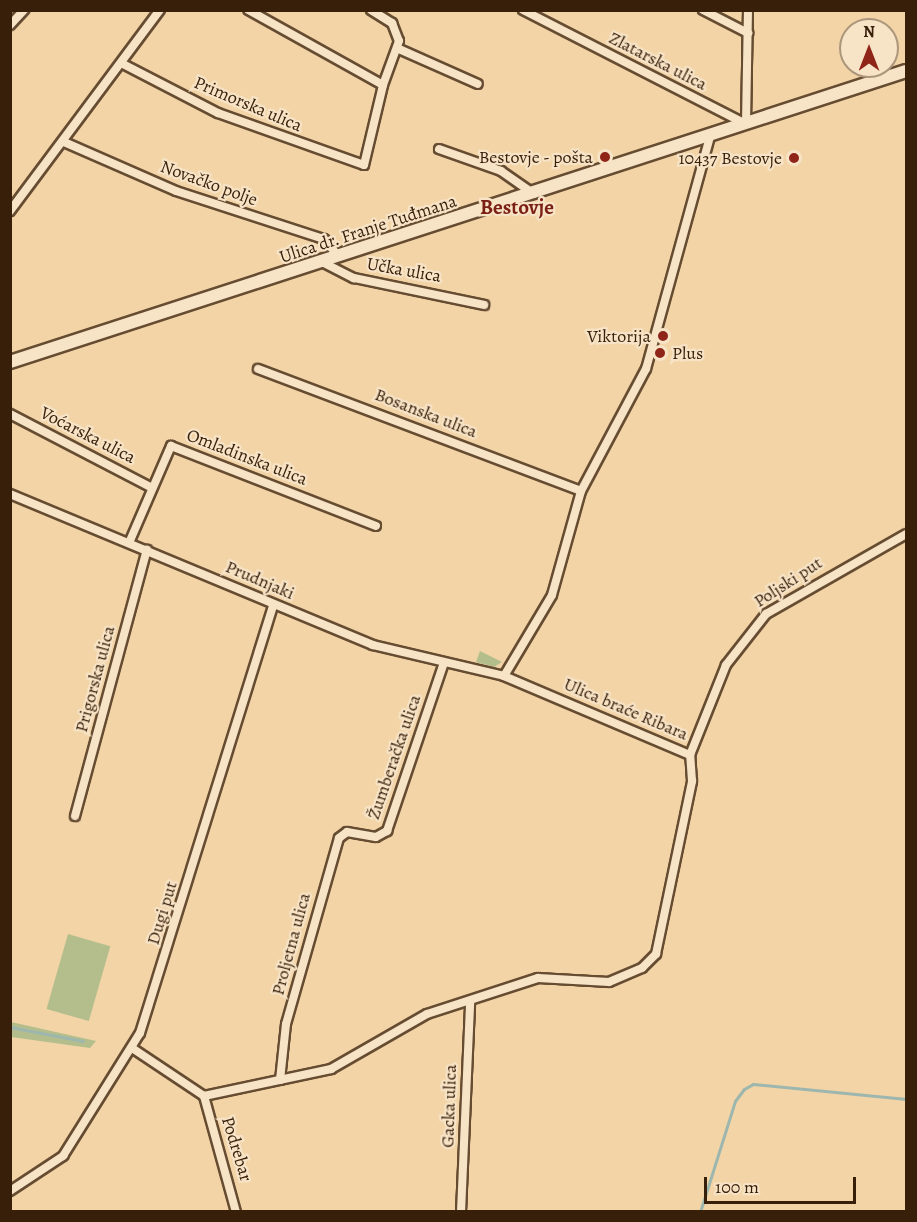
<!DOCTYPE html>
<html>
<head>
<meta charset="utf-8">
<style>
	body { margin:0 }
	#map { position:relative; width:917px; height:1222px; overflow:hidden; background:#f2d4a7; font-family:Alegreya,serif }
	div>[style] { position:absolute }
	.green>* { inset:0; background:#b4be8c; transform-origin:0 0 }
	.stream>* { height:3px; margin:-1.5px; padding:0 1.5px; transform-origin:1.5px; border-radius:1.5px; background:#9db7af }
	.roads { filter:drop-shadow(2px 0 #664c31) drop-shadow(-2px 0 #664c31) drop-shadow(0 2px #664c31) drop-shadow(0 -2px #664c31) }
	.street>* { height:8px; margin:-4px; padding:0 4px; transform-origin:4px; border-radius:4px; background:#f7e3c6 }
	.secondary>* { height:12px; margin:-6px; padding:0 6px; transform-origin:6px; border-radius:6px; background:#f7e3c6 }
	.dots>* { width:16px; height:16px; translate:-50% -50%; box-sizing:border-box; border:3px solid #f7e3c6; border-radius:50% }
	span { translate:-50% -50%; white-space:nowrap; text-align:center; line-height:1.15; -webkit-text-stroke:4.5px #f7e3c6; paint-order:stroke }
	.street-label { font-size:18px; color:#381f0a }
	.poi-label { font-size:18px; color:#381f0a }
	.right { translate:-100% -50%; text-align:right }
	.left { translate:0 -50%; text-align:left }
	.quarter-label { font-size:21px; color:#7a1f14; font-weight:700 }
	.frame { position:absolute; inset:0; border:12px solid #381f0a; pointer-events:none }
	.north { position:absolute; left:839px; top:18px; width:60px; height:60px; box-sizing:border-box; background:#f7e3c6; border:2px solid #ab957b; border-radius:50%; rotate:0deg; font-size:16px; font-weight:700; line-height:24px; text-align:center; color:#381f0a }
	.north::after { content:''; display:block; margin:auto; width:21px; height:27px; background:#8f2418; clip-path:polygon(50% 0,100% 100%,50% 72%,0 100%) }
	.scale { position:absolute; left:704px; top:1177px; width:152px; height:27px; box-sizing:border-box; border:3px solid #381f0a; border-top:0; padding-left:8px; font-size:18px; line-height:21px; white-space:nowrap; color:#381f0a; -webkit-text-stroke:4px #f7e3c6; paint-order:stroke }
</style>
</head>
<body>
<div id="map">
	<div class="green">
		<div style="clip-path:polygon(480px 651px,502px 662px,494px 667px,476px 662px)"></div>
		<div style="left:68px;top:934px;width:44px;height:78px;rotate:16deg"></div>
		<div style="clip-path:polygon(11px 1022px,96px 1041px,90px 1048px,11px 1037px)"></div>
	</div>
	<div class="stream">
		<div style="left:10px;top:1027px;width:74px;rotate:10.9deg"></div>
		<div style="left:700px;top:1212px;width:116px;rotate:-72.5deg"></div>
		<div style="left:735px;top:1101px;width:15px;rotate:-53deg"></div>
		<div style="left:744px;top:1089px;width:10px;rotate:-29deg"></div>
		<div style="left:753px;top:1084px;width:154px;rotate:5.6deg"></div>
	</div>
	<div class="roads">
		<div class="street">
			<div style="left:371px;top:10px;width:25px;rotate:32deg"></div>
			<div style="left:392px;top:23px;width:19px;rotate:69deg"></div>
			<div style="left:399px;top:41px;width:47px;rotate:110deg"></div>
			<div style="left:523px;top:10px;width:250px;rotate:27.1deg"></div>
			<div style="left:746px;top:124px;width:114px;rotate:-89deg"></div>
			<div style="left:703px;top:10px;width:51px;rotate:27.1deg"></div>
			<div style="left:10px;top:25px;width:21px;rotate:-47deg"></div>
			<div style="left:399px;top:49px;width:86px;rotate:23.9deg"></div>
			<div style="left:123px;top:64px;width:107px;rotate:27.3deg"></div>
			<div style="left:218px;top:113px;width:155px;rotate:19.6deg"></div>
			<div style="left:364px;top:165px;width:82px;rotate:-76.6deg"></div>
			<div style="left:383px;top:85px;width:154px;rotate:-150.9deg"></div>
			<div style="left:64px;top:142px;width:122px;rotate:23.6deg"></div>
			<div style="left:176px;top:191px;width:156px;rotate:18deg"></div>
			<div style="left:324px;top:239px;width:23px;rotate:50deg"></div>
			<div style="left:439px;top:149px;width:66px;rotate:19.5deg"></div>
			<div style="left:501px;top:171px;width:40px;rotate:34.9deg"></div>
			<div style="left:10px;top:211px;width:251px;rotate:-53.3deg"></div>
			<div style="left:322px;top:262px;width:36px;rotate:27deg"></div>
			<div style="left:354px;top:278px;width:133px;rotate:11.7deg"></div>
			<div style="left:258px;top:369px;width:345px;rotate:20.7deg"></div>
			<div style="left:10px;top:414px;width:158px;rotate:27.5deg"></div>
			<div style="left:10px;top:494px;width:393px;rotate:22.6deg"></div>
			<div style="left:373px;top:645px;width:135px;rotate:13.3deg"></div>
			<div style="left:129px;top:543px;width:106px;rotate:-66.6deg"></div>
			<div style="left:171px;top:446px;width:220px;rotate:21.3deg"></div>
			<div style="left:690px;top:755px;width:202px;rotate:-157deg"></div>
			<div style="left:504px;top:676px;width:94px;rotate:-59.3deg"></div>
			<div style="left:552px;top:595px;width:108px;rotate:-74.4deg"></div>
			<div style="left:581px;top:491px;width:138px;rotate:-62deg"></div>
			<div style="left:646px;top:369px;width:242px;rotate:-74.6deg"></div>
			<div style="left:75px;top:816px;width:276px;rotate:-74.9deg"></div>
			<div style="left:132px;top:1048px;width:87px;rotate:33.7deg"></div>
			<div style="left:204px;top:1096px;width:130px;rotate:-12deg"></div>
			<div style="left:331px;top:1069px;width:111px;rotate:-29.8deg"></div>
			<div style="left:427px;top:1014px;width:117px;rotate:-18deg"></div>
			<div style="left:538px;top:978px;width:71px;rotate:3.2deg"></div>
			<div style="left:609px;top:982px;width:36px;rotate:-23deg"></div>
			<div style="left:642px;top:968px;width:20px;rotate:-45deg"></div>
			<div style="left:656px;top:954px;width:177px;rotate:-78.2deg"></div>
			<div style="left:692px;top:781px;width:26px;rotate:-94deg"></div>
			<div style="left:690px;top:755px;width:97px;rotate:-68.2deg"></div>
			<div style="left:726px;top:665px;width:65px;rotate:-51.9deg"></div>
			<div style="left:766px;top:614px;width:161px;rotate:-29.7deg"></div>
			<div style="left:280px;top:1080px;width:56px;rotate:-83.9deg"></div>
			<div style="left:286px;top:1024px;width:193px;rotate:-74.1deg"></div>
			<div style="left:339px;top:838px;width:10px;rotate:-37deg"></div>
			<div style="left:347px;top:832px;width:29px;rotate:10deg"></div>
			<div style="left:376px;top:837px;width:13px;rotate:-29deg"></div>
			<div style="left:387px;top:831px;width:177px;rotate:-71.3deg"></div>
			<div style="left:204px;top:1096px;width:120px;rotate:74.6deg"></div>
			<div style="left:10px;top:1191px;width:64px;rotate:-33.4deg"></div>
			<div style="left:63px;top:1156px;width:145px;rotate:-58deg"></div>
			<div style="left:140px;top:1033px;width:449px;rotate:-72.7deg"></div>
			<div style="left:461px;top:1212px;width:210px;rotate:-87.5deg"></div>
		</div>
		<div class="secondary">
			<div style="left:10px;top:362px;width:942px;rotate:-17.99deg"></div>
		</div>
	</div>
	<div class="dots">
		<div style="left:605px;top:157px;background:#8f2418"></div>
		<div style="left:794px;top:158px;background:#8f2418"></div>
		<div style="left:663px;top:336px;background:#8f2418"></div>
		<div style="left:660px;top:353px;background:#8f2418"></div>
	</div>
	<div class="street-label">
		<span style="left:658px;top:61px;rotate:27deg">Zlatarska ulica</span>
		<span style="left:248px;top:104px;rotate:23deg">Primorska ulica</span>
		<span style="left:209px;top:183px;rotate:20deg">Novačko polje</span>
		<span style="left:368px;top:229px;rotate:-18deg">Ulica dr. Franje Tuđmana</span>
		<span style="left:404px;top:270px;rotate:10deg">Učka ulica</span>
		<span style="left:426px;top:413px;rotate:21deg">Bosanska ulica</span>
		<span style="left:88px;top:435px;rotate:27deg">Voćarska ulica</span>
		<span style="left:247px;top:457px;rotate:21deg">Omladinska ulica</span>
		<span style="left:260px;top:580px;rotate:23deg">Prudnjaki</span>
		<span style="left:788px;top:582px;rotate:-33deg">Poljski put</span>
		<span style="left:95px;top:679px;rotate:-75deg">Prigorska ulica</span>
		<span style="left:626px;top:709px;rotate:23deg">Ulica braće Ribara</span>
		<span style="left:394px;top:757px;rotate:-71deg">Žumberačka ulica</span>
		<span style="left:162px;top:913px;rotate:-73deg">Dugi put</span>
		<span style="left:291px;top:944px;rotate:-75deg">Proljetna ulica</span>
		<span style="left:449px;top:1106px;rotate:-88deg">Gacka ulica</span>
		<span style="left:237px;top:1149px;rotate:73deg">Podrebar</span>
	</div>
	<div class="poi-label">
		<span class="right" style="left:593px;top:157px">Bestovje - pošta</span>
		<span class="right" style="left:782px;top:158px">10437 Bestovje</span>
		<span class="right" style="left:651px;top:336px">Viktorija</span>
		<span class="left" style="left:672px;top:353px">Plus</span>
	</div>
	<div class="quarter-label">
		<span style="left:517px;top:207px">Bestovje</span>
	</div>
	<div class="frame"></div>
	<div class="north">N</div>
	<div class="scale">100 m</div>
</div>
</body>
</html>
